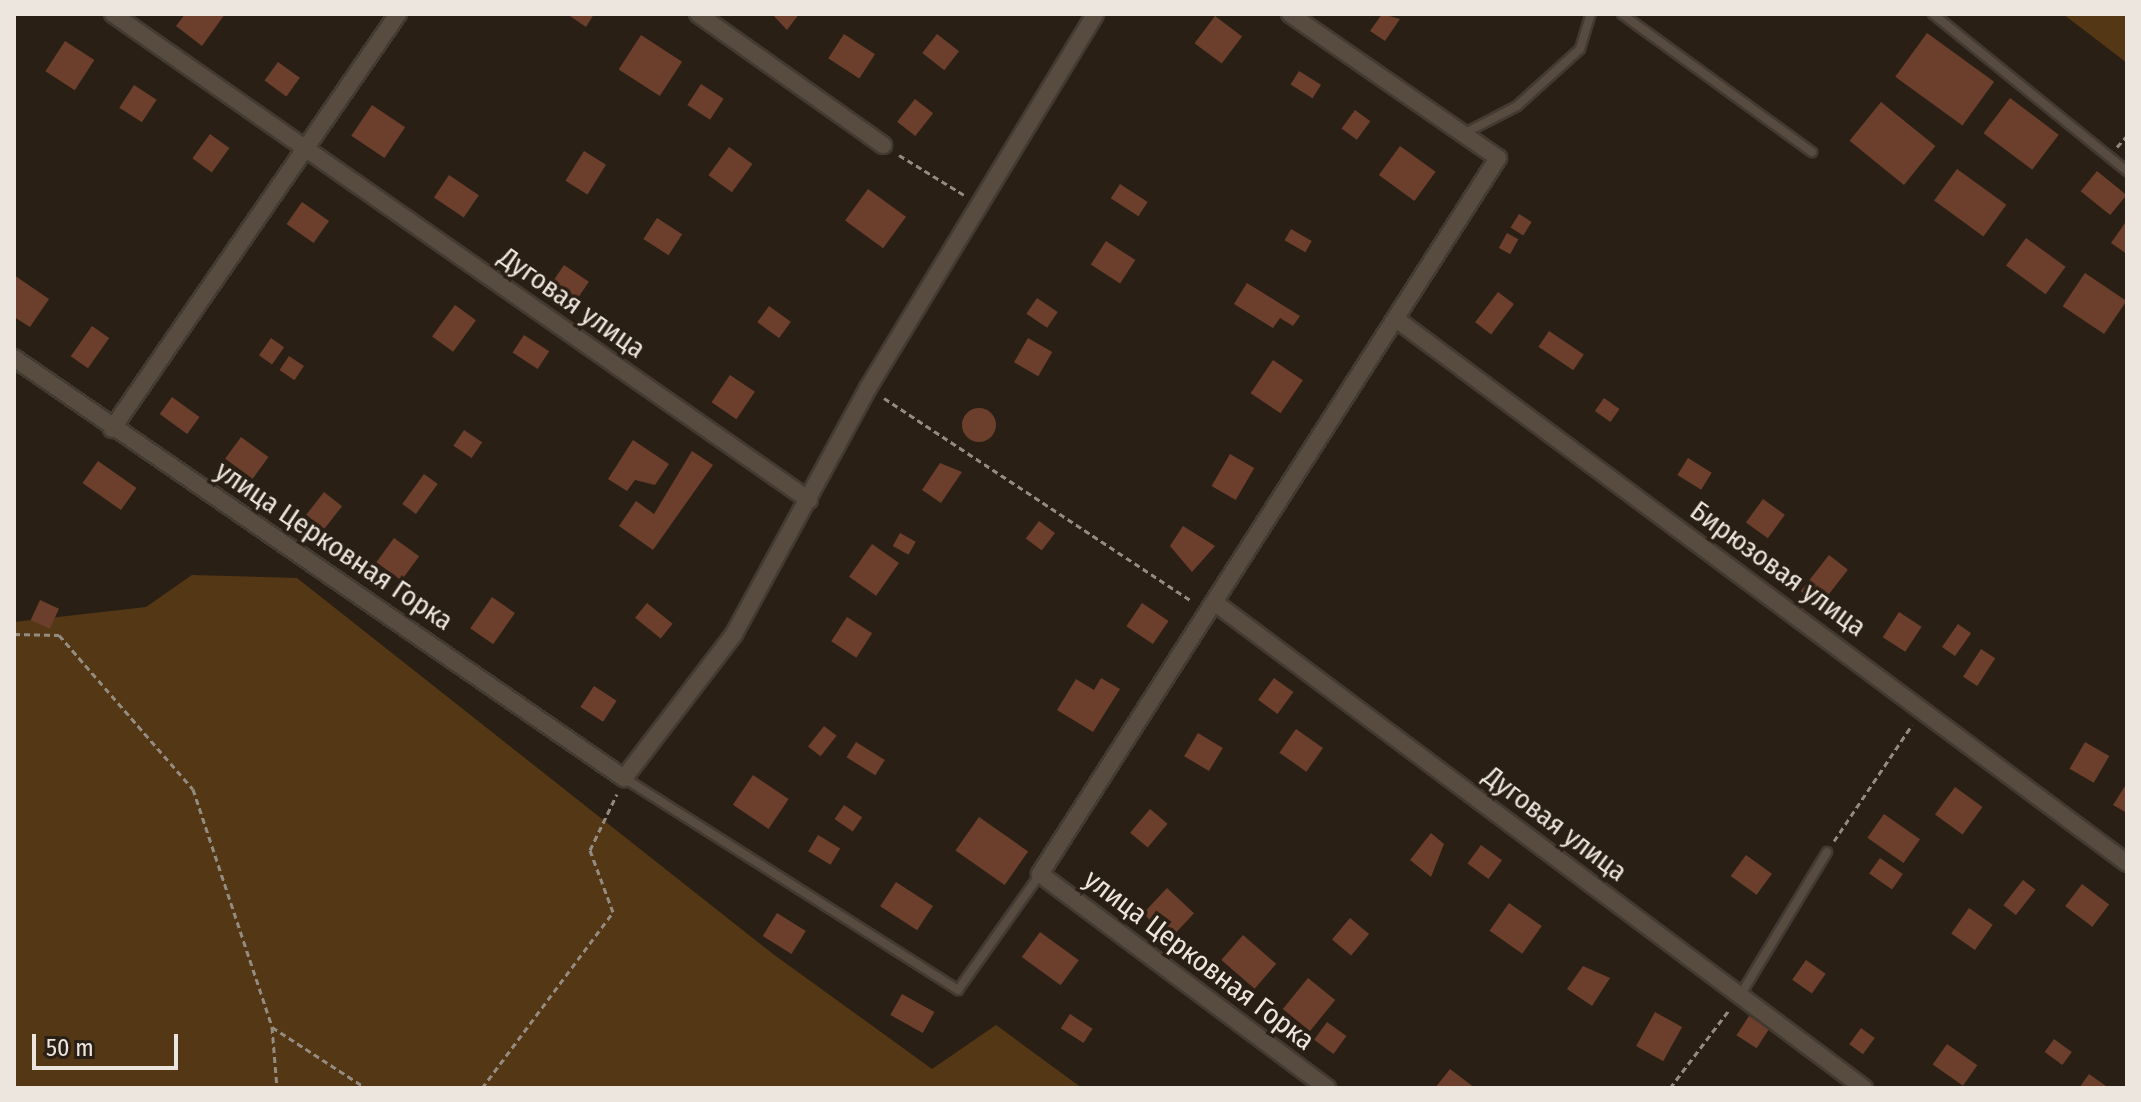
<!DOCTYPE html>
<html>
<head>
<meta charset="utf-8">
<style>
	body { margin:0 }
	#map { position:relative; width:2141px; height:1102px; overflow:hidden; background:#2a1f14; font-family:"Fira Sans Condensed",sans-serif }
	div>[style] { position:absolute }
	.green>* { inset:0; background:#543715 }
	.building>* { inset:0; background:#6c3e2c; transform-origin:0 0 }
	.round { border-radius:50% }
	.path>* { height:3px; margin-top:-1.5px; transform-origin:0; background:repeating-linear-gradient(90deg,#948b81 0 6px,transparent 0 10px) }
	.roads { filter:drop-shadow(2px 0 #433a32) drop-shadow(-2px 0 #433a32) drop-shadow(0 2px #433a32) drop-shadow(0 -2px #433a32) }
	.lane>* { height:8px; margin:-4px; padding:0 4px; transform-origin:4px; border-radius:4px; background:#584b3f }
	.street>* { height:16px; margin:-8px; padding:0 8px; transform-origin:8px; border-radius:8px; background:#584b3f }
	span { translate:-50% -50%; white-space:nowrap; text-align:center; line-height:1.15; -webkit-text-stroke:7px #2a1f14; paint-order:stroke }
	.street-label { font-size:28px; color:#ede6de }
	.frame { position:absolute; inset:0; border:16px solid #ede6de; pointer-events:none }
	.scale { position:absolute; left:32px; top:1034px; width:146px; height:36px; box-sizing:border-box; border:4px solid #ede6de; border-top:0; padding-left:10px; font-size:24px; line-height:28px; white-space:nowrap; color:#ede6de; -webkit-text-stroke:6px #2a1f14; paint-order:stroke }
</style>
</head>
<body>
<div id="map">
	<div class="green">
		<div style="clip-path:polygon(2063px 14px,2127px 14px,2127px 63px)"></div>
		<div style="clip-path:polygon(192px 575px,297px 578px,773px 954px,932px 1069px,996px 1025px,1082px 1088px,14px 1088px,14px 622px,146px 607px)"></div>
	</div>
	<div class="building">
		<div style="clip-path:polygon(185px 14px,225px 14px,202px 46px,176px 26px)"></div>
		<div style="clip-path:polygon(567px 14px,594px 14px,586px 27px)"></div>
		<div style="clip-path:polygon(772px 14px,799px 14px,787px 30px)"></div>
		<div style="clip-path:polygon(1382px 14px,1400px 19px,1385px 41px,1370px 31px)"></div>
		<div style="left:1215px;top:16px;width:34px;height:34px;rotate:37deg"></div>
		<div style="left:1927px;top:33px;width:83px;height:54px;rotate:36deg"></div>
		<div style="left:844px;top:34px;width:37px;height:29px;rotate:33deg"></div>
		<div style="left:937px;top:34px;width:28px;height:24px;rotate:38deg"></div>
		<div style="left:641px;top:35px;width:49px;height:41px;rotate:33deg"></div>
		<div style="left:65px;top:41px;width:35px;height:36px;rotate:33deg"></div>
		<div style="left:278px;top:62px;width:27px;height:23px;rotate:36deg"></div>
		<div style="left:1299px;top:71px;width:26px;height:16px;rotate:32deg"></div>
		<div style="left:701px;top:84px;width:27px;height:25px;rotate:33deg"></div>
		<div style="left:134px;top:85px;width:27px;height:27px;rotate:33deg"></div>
		<div style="left:2010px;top:98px;width:61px;height:44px;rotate:37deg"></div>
		<div style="left:915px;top:99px;width:23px;height:29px;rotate:38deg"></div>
		<div style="left:1881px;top:102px;width:70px;height:50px;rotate:39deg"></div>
		<div style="left:372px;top:105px;width:40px;height:37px;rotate:34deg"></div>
		<div style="left:1355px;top:110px;width:19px;height:23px;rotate:36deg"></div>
		<div style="left:210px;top:134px;width:24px;height:30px;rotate:36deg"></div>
		<div style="left:1400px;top:146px;width:44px;height:36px;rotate:36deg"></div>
		<div style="left:729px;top:147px;width:29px;height:35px;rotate:36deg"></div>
		<div style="left:584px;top:151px;width:26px;height:35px;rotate:32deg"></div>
		<div style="left:1957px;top:169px;width:61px;height:39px;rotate:36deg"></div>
		<div style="left:2097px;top:171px;width:38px;height:26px;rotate:39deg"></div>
		<div style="left:449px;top:175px;width:36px;height:27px;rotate:34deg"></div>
		<div style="left:1120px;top:184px;width:33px;height:17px;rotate:33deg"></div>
		<div style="left:868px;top:189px;width:47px;height:39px;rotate:36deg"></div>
		<div style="left:302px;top:202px;width:33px;height:27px;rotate:35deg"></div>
		<div style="left:1519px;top:214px;width:15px;height:16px;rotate:32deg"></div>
		<div style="left:657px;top:218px;width:30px;height:25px;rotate:33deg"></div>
		<div style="clip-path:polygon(2127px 220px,2127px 254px,2111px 243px)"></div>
		<div style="left:1291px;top:229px;width:24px;height:13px;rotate:30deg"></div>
		<div style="left:1507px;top:233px;width:13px;height:17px;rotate:29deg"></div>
		<div style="left:2026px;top:238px;width:49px;height:34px;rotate:36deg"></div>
		<div style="left:1106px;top:241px;width:35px;height:28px;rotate:33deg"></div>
		<div style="left:564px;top:265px;width:30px;height:30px;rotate:34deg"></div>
		<div style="left:2085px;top:273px;width:50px;height:40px;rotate:34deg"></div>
		<div style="clip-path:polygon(14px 275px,49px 299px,30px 327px,14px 317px)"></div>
		<div style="clip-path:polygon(1247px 283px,1300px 316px,1293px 326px,1280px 318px,1273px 328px,1234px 304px)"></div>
		<div style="left:1498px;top:292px;width:20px;height:38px;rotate:37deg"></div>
		<div style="left:1037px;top:298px;width:25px;height:19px;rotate:34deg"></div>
		<div style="left:455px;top:305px;width:26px;height:39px;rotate:36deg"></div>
		<div style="left:769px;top:306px;width:27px;height:20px;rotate:36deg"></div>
		<div style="left:92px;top:326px;width:21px;height:37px;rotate:35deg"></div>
		<div style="left:1549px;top:331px;width:42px;height:19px;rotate:34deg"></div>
		<div style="left:524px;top:335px;width:30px;height:21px;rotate:33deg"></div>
		<div style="left:271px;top:338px;width:16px;height:21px;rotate:35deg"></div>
		<div style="left:1028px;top:338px;width:28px;height:28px;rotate:30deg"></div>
		<div style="left:289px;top:356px;width:18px;height:17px;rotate:34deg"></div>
		<div style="left:1273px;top:360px;width:36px;height:40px;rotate:34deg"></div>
		<div style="left:730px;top:375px;width:30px;height:33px;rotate:34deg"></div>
		<div style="left:172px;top:397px;width:34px;height:21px;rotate:36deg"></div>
		<div style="left:1604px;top:398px;width:19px;height:16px;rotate:35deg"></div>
		<div class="round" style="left:962px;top:408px;width:34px;height:34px"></div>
		<div style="left:464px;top:430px;width:22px;height:19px;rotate:34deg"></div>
		<div style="left:241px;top:437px;width:34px;height:27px;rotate:36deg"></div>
		<div style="clip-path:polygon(633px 440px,669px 464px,655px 485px,635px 480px,627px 491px,608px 479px)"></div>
		<div style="clip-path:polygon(692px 451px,713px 465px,653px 550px,619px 526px,636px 501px,654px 514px)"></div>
		<div style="left:1230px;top:454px;width:28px;height:37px;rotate:30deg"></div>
		<div style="left:1688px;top:458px;width:28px;height:20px;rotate:32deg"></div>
		<div style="left:98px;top:461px;width:47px;height:27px;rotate:35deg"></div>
		<div style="clip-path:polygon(940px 463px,962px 472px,941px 503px,922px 490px)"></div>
		<div style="left:424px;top:474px;width:17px;height:37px;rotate:36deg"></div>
		<div style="left:324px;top:492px;width:23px;height:29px;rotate:38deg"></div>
		<div style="left:1763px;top:499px;width:27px;height:29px;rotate:36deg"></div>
		<div style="left:1039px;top:521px;width:20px;height:22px;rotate:37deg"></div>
		<div style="clip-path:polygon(1183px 526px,1215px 546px,1192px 572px,1170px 546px)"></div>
		<div style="left:900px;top:533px;width:18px;height:15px;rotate:29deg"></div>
		<div style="left:394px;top:538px;width:31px;height:30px;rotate:36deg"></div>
		<div style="left:872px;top:544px;width:33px;height:40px;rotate:35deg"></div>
		<div style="left:1829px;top:555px;width:24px;height:46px;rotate:38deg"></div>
		<div style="left:492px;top:597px;width:28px;height:38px;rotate:35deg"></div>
		<div style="left:40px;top:600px;width:21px;height:22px;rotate:25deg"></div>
		<div style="left:647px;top:603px;width:33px;height:19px;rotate:39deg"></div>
		<div style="left:1142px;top:603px;width:32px;height:28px;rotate:34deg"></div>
		<div style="left:1899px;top:612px;width:27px;height:30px;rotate:33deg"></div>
		<div style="left:847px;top:617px;width:30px;height:29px;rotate:33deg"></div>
		<div style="left:1958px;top:624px;width:16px;height:28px;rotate:35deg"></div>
		<div style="left:1981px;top:649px;width:17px;height:33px;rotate:33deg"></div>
		<div style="clip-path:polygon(1101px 678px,1120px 689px,1093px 732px,1057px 710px,1076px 679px,1094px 690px)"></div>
		<div style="left:1274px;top:678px;width:24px;height:27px;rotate:36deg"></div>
		<div style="left:594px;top:686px;width:27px;height:25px;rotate:33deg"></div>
		<div style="left:824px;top:726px;width:16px;height:26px;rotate:38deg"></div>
		<div style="left:1296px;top:729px;width:33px;height:29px;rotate:35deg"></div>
		<div style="left:1198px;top:733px;width:29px;height:27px;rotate:31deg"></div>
		<div style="left:856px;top:742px;width:34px;height:18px;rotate:32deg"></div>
		<div style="left:2085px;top:742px;width:28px;height:31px;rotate:30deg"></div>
		<div style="left:753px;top:775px;width:43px;height:36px;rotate:34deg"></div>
		<div style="clip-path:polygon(2127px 783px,2127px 813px,2113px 805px)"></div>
		<div style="left:1955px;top:787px;width:34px;height:34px;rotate:36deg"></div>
		<div style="left:844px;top:805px;width:22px;height:17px;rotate:34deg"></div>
		<div style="left:1150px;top:809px;width:23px;height:31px;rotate:40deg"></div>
		<div style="left:1884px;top:814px;width:44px;height:29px;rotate:35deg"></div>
		<div style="left:979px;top:817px;width:60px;height:41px;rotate:35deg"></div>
		<div style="clip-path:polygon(1431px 833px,1444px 844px,1431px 877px,1410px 860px)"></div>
		<div style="left:818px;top:835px;width:26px;height:19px;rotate:31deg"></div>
		<div style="left:1481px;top:845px;width:26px;height:23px;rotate:36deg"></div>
		<div style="left:1746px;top:855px;width:32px;height:26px;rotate:36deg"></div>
		<div style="left:1880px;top:858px;width:28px;height:19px;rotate:35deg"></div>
		<div style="left:2023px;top:880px;width:16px;height:32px;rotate:38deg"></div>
		<div style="left:896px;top:882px;width:44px;height:29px;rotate:33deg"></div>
		<div style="left:2082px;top:884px;width:34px;height:28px;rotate:37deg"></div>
		<div style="left:1167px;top:888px;width:37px;height:35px;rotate:43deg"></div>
		<div style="left:1509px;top:903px;width:40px;height:34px;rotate:35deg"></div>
		<div style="left:1969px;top:908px;width:29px;height:31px;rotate:35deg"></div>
		<div style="left:777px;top:913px;width:34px;height:27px;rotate:32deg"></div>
		<div style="left:1350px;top:918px;width:25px;height:28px;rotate:40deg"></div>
		<div style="left:1040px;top:932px;width:48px;height:31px;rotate:36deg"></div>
		<div style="left:1243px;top:935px;width:44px;height:33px;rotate:41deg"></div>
		<div style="left:1806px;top:960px;width:24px;height:24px;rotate:35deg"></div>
		<div style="clip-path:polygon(1583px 966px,1610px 978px,1592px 1006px,1567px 989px)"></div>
		<div style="left:1308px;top:978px;width:35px;height:40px;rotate:39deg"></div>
		<div style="left:902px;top:994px;width:37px;height:24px;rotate:29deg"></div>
		<div style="left:1655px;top:1012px;width:31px;height:39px;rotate:29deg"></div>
		<div style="left:1070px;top:1014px;width:27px;height:17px;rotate:33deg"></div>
		<div style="left:1749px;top:1016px;width:24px;height:23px;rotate:33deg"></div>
		<div style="left:1327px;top:1022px;width:24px;height:22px;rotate:36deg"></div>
		<div style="left:1861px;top:1028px;width:17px;height:20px;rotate:36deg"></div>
		<div style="left:2054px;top:1039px;width:22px;height:16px;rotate:36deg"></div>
		<div style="left:1947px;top:1044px;width:37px;height:25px;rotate:35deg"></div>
		<div style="clip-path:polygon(1450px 1069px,1475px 1088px,1435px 1088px)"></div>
		<div style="clip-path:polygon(2089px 1074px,2106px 1086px,2104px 1088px,2079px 1088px)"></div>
	</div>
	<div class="path">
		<div style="left:2117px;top:147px;width:15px;rotate:-48deg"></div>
		<div style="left:899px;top:155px;width:76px;rotate:31.6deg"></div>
		<div style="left:884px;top:398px;width:369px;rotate:33.4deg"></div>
		<div style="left:14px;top:634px;width:45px;rotate:1.3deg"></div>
		<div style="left:59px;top:635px;width:204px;rotate:49deg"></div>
		<div style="left:193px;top:789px;width:251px;rotate:71.6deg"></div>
		<div style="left:272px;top:1027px;width:61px;rotate:85.3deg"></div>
		<div style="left:1834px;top:841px;width:140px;rotate:-56.1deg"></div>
		<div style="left:272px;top:1027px;width:112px;rotate:33deg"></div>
		<div style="left:482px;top:1088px;width:219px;rotate:-53.3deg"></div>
		<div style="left:613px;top:912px;width:66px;rotate:-110.4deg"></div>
		<div style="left:590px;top:850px;width:62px;rotate:-64.3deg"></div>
		<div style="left:1670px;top:1088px;width:98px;rotate:-52.9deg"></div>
	</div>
	<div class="roads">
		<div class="lane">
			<div style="left:1622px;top:14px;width:235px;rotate:36deg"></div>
			<div style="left:1933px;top:14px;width:250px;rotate:39deg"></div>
			<div style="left:1465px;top:133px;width:59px;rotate:-27.4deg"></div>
			<div style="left:1517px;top:106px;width:85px;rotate:-42.1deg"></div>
			<div style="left:1580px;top:49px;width:37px;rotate:-73deg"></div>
			<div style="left:624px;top:778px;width:396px;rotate:32.4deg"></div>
			<div style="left:958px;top:990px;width:142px;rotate:-54.7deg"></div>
			<div style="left:1741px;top:994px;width:166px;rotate:-58.8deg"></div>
		</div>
		<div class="street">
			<div style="left:113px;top:14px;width:849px;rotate:34.93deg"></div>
			<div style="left:698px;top:14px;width:227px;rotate:35.3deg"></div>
			<div style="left:1290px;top:14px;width:253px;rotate:34.7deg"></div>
			<div style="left:1498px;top:158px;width:850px;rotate:122.61deg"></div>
			<div style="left:1040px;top:874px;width:358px;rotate:36.7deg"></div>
			<div style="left:1396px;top:319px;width:911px;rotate:36.66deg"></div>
			<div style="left:14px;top:358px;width:741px;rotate:34.55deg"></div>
			<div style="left:624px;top:778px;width:181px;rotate:-52.6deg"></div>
			<div style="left:734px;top:634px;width:280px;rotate:-61.4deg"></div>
			<div style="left:868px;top:388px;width:437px;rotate:-58.7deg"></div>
			<div style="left:112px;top:429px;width:504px;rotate:-55.43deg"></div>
			<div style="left:1214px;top:602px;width:812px;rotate:36.79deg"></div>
		</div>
	</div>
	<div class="street-label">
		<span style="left:572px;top:303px;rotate:35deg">Дуговая улица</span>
		<span style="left:334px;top:546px;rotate:34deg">улица Церковная Горка</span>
		<span style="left:1778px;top:569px;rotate:36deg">Бирюзовая улица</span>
		<span style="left:1555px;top:824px;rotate:37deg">Дуговая улица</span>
		<span style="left:1199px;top:960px;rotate:37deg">улица Церковная Горка</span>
	</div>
	<div class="frame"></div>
	<div class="scale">50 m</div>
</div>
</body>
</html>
